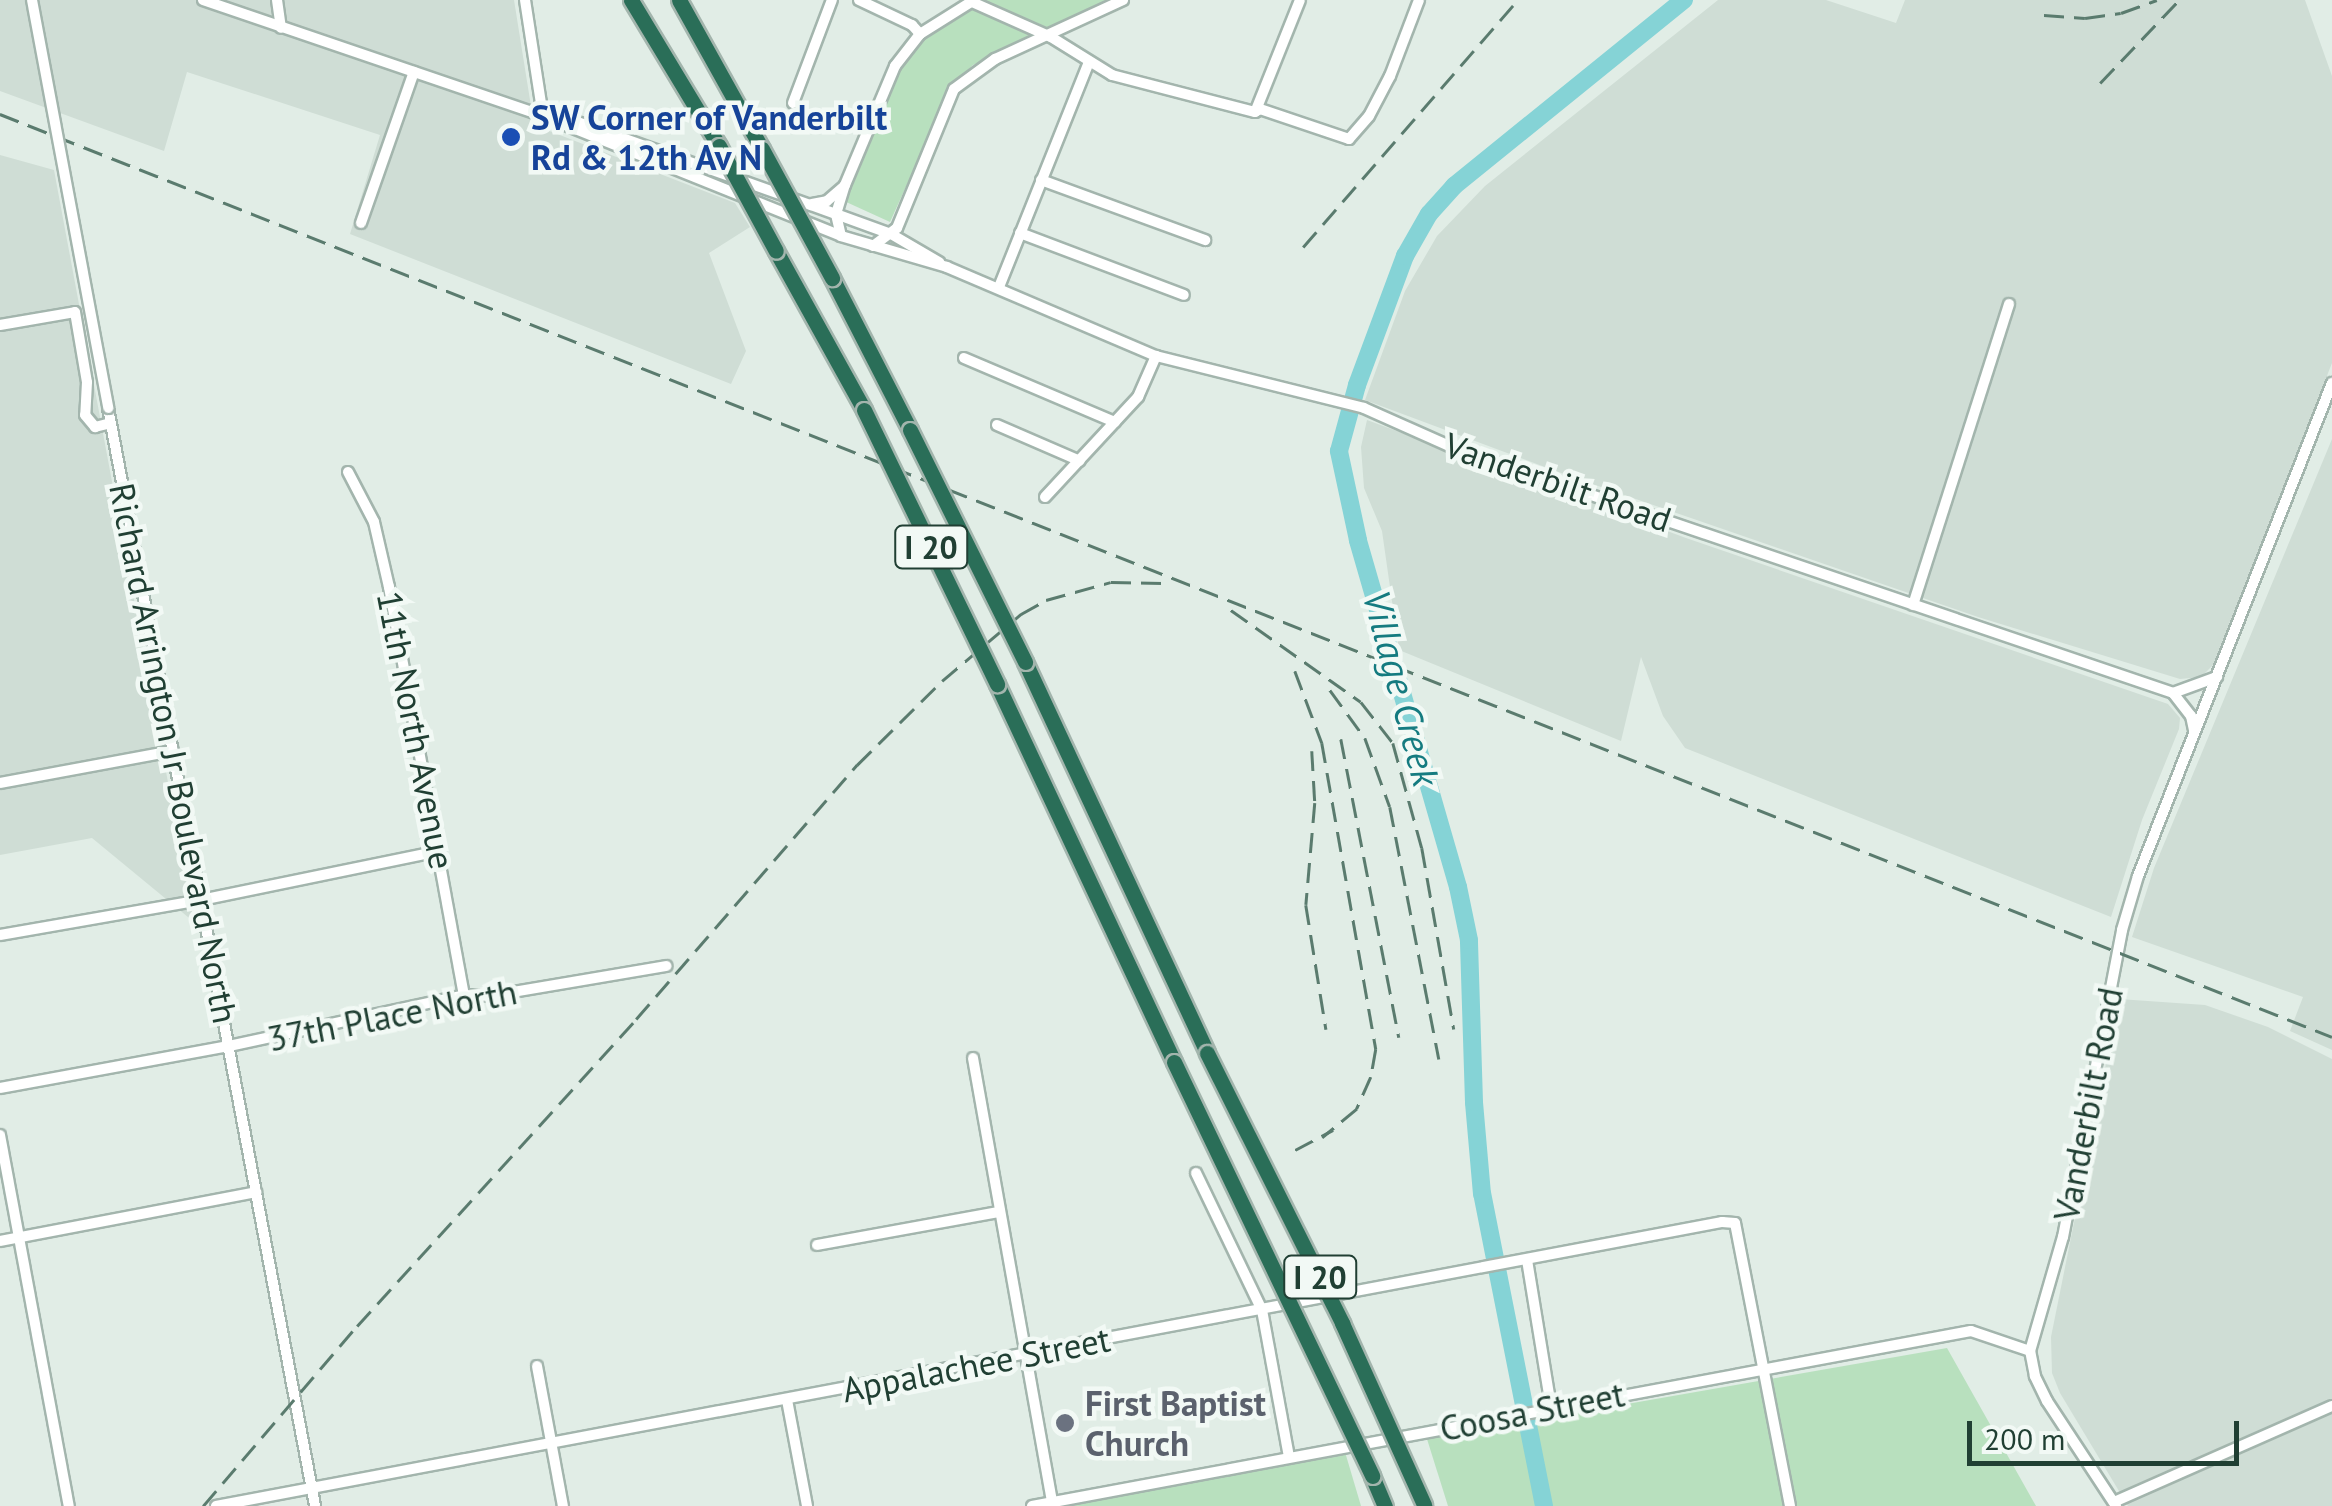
<!DOCTYPE html>
<html>
<head>
<meta charset="utf-8">
<style>
	body { margin:0 }
	#map { position:relative; width:2332px; height:1506px; overflow:hidden; background:#e1ede6; font-family:"PT Sans",sans-serif }
	div>[style] { position:absolute }
	.built>* { inset:0; background:#cfddd5 }
	.green>* { inset:0; background:#b8e0be }
	.river>* { height:18px; margin:-9px; padding:0 9px; transform-origin:9px; border-radius:9px; background:#85d3d6 }
	.roads { filter:drop-shadow(2px 0 #a3b5ad) drop-shadow(-2px 0 #a3b5ad) drop-shadow(0 2px #a3b5ad) drop-shadow(0 -2px #a3b5ad) }
	.minor>* { height:10px; margin:-5px; padding:0 5px; transform-origin:5px; border-radius:5px; background:#fff }
	.highway>* { height:15px; margin:-7.5px; padding:0 7.5px; transform-origin:7.5px; border-radius:7.5px; background:#2a6e58 }
	.rail>* { height:2.5px; margin-top:-1.25px; transform-origin:0; background:repeating-linear-gradient(90deg,#5a7b6e 0 20px,transparent 0 30px) }
	.bridges { filter:drop-shadow(2px 0 #a3b5ad) drop-shadow(-2px 0 #a3b5ad) drop-shadow(0 2px #a3b5ad) drop-shadow(0 -2px #a3b5ad) }
	.minor-bridge>* { height:10px; margin:-5px; padding:0 5px; transform-origin:5px; border-radius:5px; background:#fff }
	.highway-bridge>* { height:15px; margin:-7.5px; padding:0 7.5px; transform-origin:7.5px; border-radius:7.5px; background:#2a6e58 }
	.dots>* { width:28px; height:28px; translate:-50% -50%; box-sizing:border-box; border:5px solid #f2f9f5; border-radius:50% }
	span { translate:-50% -50%; white-space:nowrap; text-align:center; line-height:1.15; -webkit-text-stroke:9px #f2f9f5; paint-order:stroke }
	.shield-label span { padding:2px 8px; background:#f2f9f5; border:2px solid; border-radius:8px; -webkit-text-stroke-width:0 }
	.shield-label { font-size:32px; color:#203f33; font-weight:700 }
	.transit-label { font-size:35px; color:#164399; font-weight:700 }
	.left { translate:0 -50%; text-align:left }
	.street-label { font-size:35px; color:#203f33 }
	.worship-label { font-size:35px; color:#5b616d; font-weight:700 }
	.water-label { font-size:38px; color:#157b80; font-style:italic }
	.scale { position:absolute; left:1967px; top:1421px; width:272px; height:45px; box-sizing:border-box; border:5px solid #203f33; border-top:0; padding-left:12px; font-size:30px; line-height:35px; white-space:nowrap; color:#203f33; -webkit-text-stroke:8px #f2f9f5; paint-order:stroke }
</style>
</head>
<body>
<div id="map">
	<div class="built">
		<div style="clip-path:polygon(0 0,514px 0,534px 125px,735px 203px,750px 227px,709px 253px,746px 351px,731px 384px,350px 234px,380px 135px,187px 72px,164px 151px,0 91px)"></div>
		<div style="clip-path:polygon(1718px 0,1826px 0,1896px 23px,1905px 0,2305px 0,2332px 76px,2332px 363px,2213px 665px,2201px 677px,2180px 679px,1978px 617px,1572px 477px,1365px 400px,1405px 291px,1437px 236px,1485px 186px)"></div>
		<div style="clip-path:polygon(0 155px,54px 170px,194px 922px,92px 838px,0 855px)"></div>
		<div style="clip-path:polygon(1367px 420px,1686px 538px,2168px 704px,2180px 718px,2179px 729px,2142px 820px,2111px 917px,1685px 748px,1663px 716px,1641px 657px,1621px 741px,1399px 650px,1382px 531px,1364px 488px,1361px 447px)"></div>
		<div style="clip-path:polygon(2332px 439px,2332px 1050px,2290px 1031px,2303px 997px,2132px 937px,2154px 868px)"></div>
		<div style="clip-path:polygon(2119px 999px,2205px 1005px,2268px 1027px,2332px 1059px,2332px 1506px,2128px 1506px,2060px 1393px,2052px 1373px,2051px 1337px)"></div>
	</div>
	<div class="green">
		<div style="clip-path:polygon(986px 0,1118px 0,973px 65px,952px 85px,890px 222px,844px 201px,899px 69px,924px 38px,952px 17px)"></div>
		<div style="clip-path:polygon(1947px 1348px,2036px 1506px,1448px 1506px,1427px 1439px)"></div>
		<div style="clip-path:polygon(1345px 1452px,1361px 1506px,1070px 1506px)"></div>
	</div>
	<div class="river">
		<div style="left:1544px;top:1506px;width:318px;rotate:-101.2deg"></div>
		<div style="left:1482px;top:1194px;width:92px;rotate:-95deg"></div>
		<div style="left:1474px;top:1102px;width:162px;rotate:-91.8deg"></div>
		<div style="left:1469px;top:940px;width:54px;rotate:-101.7deg"></div>
		<div style="left:1458px;top:887px;width:361px;rotate:-106.1deg"></div>
		<div style="left:1358px;top:540px;width:91px;rotate:-102.1deg"></div>
		<div style="left:1339px;top:451px;width:68px;rotate:-74.7deg"></div>
		<div style="left:1357px;top:385px;width:138px;rotate:-69.6deg"></div>
		<div style="left:1405px;top:256px;width:48px;rotate:-60.3deg"></div>
		<div style="left:1429px;top:214px;width:38px;rotate:-48deg"></div>
		<div style="left:1454px;top:186px;width:296px;rotate:-39deg"></div>
	</div>
	<div class="roads">
		<div class="minor">
			<div style="left:203px;top:0;width:359px;rotate:18.8deg"></div>
			<div style="left:543px;top:116px;width:321px;rotate:21.9deg"></div>
			<div style="left:841px;top:236px;width:110px;rotate:16.3deg"></div>
			<div style="left:947px;top:267px;width:227px;rotate:23.1deg"></div>
			<div style="left:1156px;top:356px;width:214px;rotate:14deg"></div>
			<div style="left:1364px;top:408px;width:101px;rotate:24deg"></div>
			<div style="left:1456px;top:449px;width:757px;rotate:18.79deg"></div>
			<div style="left:2173px;top:693px;width:47px;rotate:-20deg"></div>
			<div style="left:277px;top:0;width:28px;rotate:82deg"></div>
			<div style="left:525px;top:0;width:117px;rotate:81.2deg"></div>
			<div style="left:859px;top:0;width:59px;rotate:25.3deg"></div>
			<div style="left:912px;top:25px;width:12px;rotate:48deg"></div>
			<div style="left:972px;top:2px;width:86px;rotate:23.9deg"></div>
			<div style="left:1051px;top:37px;width:72px;rotate:31.9deg"></div>
			<div style="left:1112px;top:75px;width:148px;rotate:14.5deg"></div>
			<div style="left:1255px;top:112px;width:6px;rotate:-31deg"></div>
			<div style="left:1260px;top:109px;width:94px;rotate:18.6deg"></div>
			<div style="left:1349px;top:139px;width:30px;rotate:-49deg"></div>
			<div style="left:1369px;top:116px;width:45px;rotate:-62.3deg"></div>
			<div style="left:1390px;top:76px;width:81px;rotate:-69.1deg"></div>
			<div style="left:793px;top:103px;width:110px;rotate:-69.3deg"></div>
			<div style="left:1256px;top:110px;width:118px;rotate:-68.2deg"></div>
			<div style="left:549px;top:117px;width:17px;rotate:3deg"></div>
			<div style="left:566px;top:118px;width:260px;rotate:19.6deg"></div>
			<div style="left:811px;top:205px;width:85px;rotate:19.9deg"></div>
			<div style="left:891px;top:234px;width:56px;rotate:30.3deg"></div>
			<div style="left:1041px;top:180px;width:175px;rotate:20.1deg"></div>
			<div style="left:812px;top:204px;width:15px;rotate:-11deg"></div>
			<div style="left:827px;top:201px;width:23px;rotate:-41deg"></div>
			<div style="left:361px;top:223px;width:160px;rotate:-70.7deg"></div>
			<div style="left:1020px;top:233px;width:175px;rotate:20.7deg"></div>
			<div style="left:841px;top:236px;width:23px;rotate:-103deg"></div>
			<div style="left:836px;top:214px;width:30px;rotate:-73deg"></div>
			<div style="left:845px;top:185px;width:129px;rotate:-67.2deg"></div>
			<div style="left:895px;top:66px;width:41px;rotate:-52deg"></div>
			<div style="left:920px;top:34px;width:64px;rotate:-32.2deg"></div>
			<div style="left:873px;top:246px;width:30px;rotate:-37deg"></div>
			<div style="left:897px;top:228px;width:150px;rotate:-67.7deg"></div>
			<div style="left:954px;top:89px;width:51px;rotate:-36.2deg"></div>
			<div style="left:995px;top:59px;width:141px;rotate:-24.7deg"></div>
			<div style="left:999px;top:287px;width:240px;rotate:-68.2deg"></div>
			<div style="left:0;top:325px;width:76px;rotate:-9.8deg"></div>
			<div style="left:75px;top:312px;width:71px;rotate:80.3deg"></div>
			<div style="left:87px;top:382px;width:33px;rotate:93deg"></div>
			<div style="left:85px;top:415px;width:16px;rotate:50deg"></div>
			<div style="left:95px;top:427px;width:16px;rotate:-14deg"></div>
			<div style="left:964px;top:358px;width:164px;rotate:23deg"></div>
			<div style="left:108px;top:408px;width:1117px;rotate:79.32deg"></div>
			<div style="left:997px;top:425px;width:90px;rotate:23.4deg"></div>
			<div style="left:348px;top:472px;width:56px;rotate:62.5deg"></div>
			<div style="left:374px;top:522px;width:67px;rotate:77deg"></div>
			<div style="left:389px;top:587px;width:415px;rotate:79.6deg"></div>
			<div style="left:1045px;top:497px;width:137px;rotate:-47.1deg"></div>
			<div style="left:1138px;top:397px;width:45px;rotate:-66.3deg"></div>
			<div style="left:1913px;top:605px;width:316px;rotate:-72.3deg"></div>
			<div style="left:2173px;top:693px;width:29px;rotate:52deg"></div>
			<div style="left:2191px;top:716px;width:14px;rotate:78deg"></div>
			<div style="left:0;top:783px;width:176px;rotate:-10.5deg"></div>
			<div style="left:0;top:935px;width:204px;rotate:-9.9deg"></div>
			<div style="left:201px;top:900px;width:244px;rotate:-11.6deg"></div>
			<div style="left:973px;top:1058px;width:451px;rotate:79.9deg"></div>
			<div style="left:0;top:1088px;width:233px;rotate:-10.4deg"></div>
			<div style="left:229px;top:1046px;width:240px;rotate:-12.2deg"></div>
			<div style="left:464px;top:995px;width:25px;rotate:2deg"></div>
			<div style="left:489px;top:996px;width:180px;rotate:-9.6deg"></div>
			<div style="left:0;top:1135px;width:377px;rotate:79.5deg"></div>
			<div style="left:1196px;top:1173px;width:152px;rotate:64.3deg"></div>
			<div style="left:1262px;top:1310px;width:149px;rotate:79.6deg"></div>
			<div style="left:0;top:1241px;width:261px;rotate:-10.8deg"></div>
			<div style="left:817px;top:1245px;width:185px;rotate:-10.3deg"></div>
			<div style="left:1527px;top:1260px;width:149px;rotate:80.7deg"></div>
			<div style="left:537px;top:1366px;width:142px;rotate:79.5deg"></div>
			<div style="left:787px;top:1400px;width:108px;rotate:79.3deg"></div>
			<div style="left:2114px;top:1502px;width:238px;rotate:-23.8deg"></div>
			<div style="left:216px;top:1506px;width:1533px;rotate:-10.68deg"></div>
			<div style="left:1722px;top:1222px;width:13px;rotate:4deg"></div>
			<div style="left:1735px;top:1223px;width:288px;rotate:79deg"></div>
			<div style="left:1032px;top:1506px;width:955px;rotate:-10.56deg"></div>
			<div style="left:1971px;top:1331px;width:62px;rotate:18.7deg"></div>
			<div style="left:2116px;top:1506px;width:126px;rotate:-123.3deg"></div>
			<div style="left:2047px;top:1401px;width:28px;rotate:-116deg"></div>
			<div style="left:2035px;top:1376px;width:25px;rotate:-101deg"></div>
			<div style="left:2030px;top:1351px;width:119px;rotate:-73.9deg"></div>
			<div style="left:2063px;top:1237px;width:313px;rotate:-79.1deg"></div>
			<div style="left:2122px;top:930px;width:56px;rotate:-73.5deg"></div>
			<div style="left:2138px;top:876px;width:530px;rotate:-68.52deg"></div>
		</div>
		<div class="highway">
			<div style="left:631px;top:0;width:170px;rotate:58.9deg"></div>
			<div style="left:679px;top:0;width:171px;rotate:60.9deg"></div>
			<div style="left:776px;top:251px;width:182px;rotate:61deg"></div>
			<div style="left:832px;top:278px;width:171px;rotate:62.8deg"></div>
			<div style="left:1025px;top:662px;width:431px;rotate:65deg"></div>
			<div style="left:997px;top:684px;width:417px;rotate:64.9deg"></div>
			<div style="left:1372px;top:1476px;width:33px;rotate:67deg"></div>
		</div>
	</div>
	<div class="rail">
		<div style="left:2044px;top:15px;width:41px;rotate:4.2deg"></div>
		<div style="left:2085px;top:18px;width:36px;rotate:-8deg"></div>
		<div style="left:2121px;top:13px;width:38px;rotate:-20deg"></div>
		<div style="left:2100px;top:83px;width:115px;rotate:-46.4deg"></div>
		<div style="left:0;top:114px;width:2508px;rotate:21.59deg"></div>
		<div style="left:1303px;top:247px;width:327px;rotate:-49deg"></div>
		<div style="left:1231px;top:610px;width:159px;rotate:35.3deg"></div>
		<div style="left:1361px;top:702px;width:52px;rotate:52deg"></div>
		<div style="left:1393px;top:743px;width:109px;rotate:74.6deg"></div>
		<div style="left:1422px;top:848px;width:184px;rotate:80deg"></div>
		<div style="left:1295px;top:671px;width:77px;rotate:69.4deg"></div>
		<div style="left:1322px;top:743px;width:311px;rotate:80deg"></div>
		<div style="left:1376px;top:1049px;width:28px;rotate:100deg"></div>
		<div style="left:1371px;top:1077px;width:35px;rotate:114deg"></div>
		<div style="left:1357px;top:1109px;width:45px;rotate:140.4deg"></div>
		<div style="left:1330px;top:690px;width:59px;rotate:53.9deg"></div>
		<div style="left:1365px;top:738px;width:73px;rotate:70.1deg"></div>
		<div style="left:1390px;top:807px;width:257px;rotate:79deg"></div>
		<div style="left:1341px;top:739px;width:304px;rotate:79deg"></div>
		<div style="left:1312px;top:751px;width:52px;rotate:86.7deg"></div>
		<div style="left:1315px;top:803px;width:102px;rotate:95deg"></div>
		<div style="left:1306px;top:905px;width:126px;rotate:80.8deg"></div>
		<div style="left:1295px;top:1150px;width:43px;rotate:-27.8deg"></div>
		<div style="left:203px;top:1506px;width:237px;rotate:-49.5deg"></div>
		<div style="left:357px;top:1326px;width:415px;rotate:-47.7deg"></div>
		<div style="left:636px;top:1019px;width:337px;rotate:-49deg"></div>
		<div style="left:857px;top:765px;width:120px;rotate:-44.7deg"></div>
		<div style="left:942px;top:681px;width:104px;rotate:-40.3deg"></div>
		<div style="left:1021px;top:614px;width:29px;rotate:-29deg"></div>
		<div style="left:1046px;top:600px;width:67px;rotate:-15.5deg"></div>
		<div style="left:1111px;top:582px;width:52px;rotate:1.1deg"></div>
	</div>
	<div class="bridges">
		<div class="minor-bridge">
			<div style="left:32px;top:0;width:415px;rotate:79.4deg"></div>
		</div>
		<div class="highway-bridge">
			<div style="left:719px;top:146px;width:119px;rotate:61.5deg"></div>
			<div style="left:762px;top:149px;width:147px;rotate:61.5deg"></div>
			<div style="left:864px;top:410px;width:305px;rotate:64.1deg"></div>
			<div style="left:910px;top:430px;width:259px;rotate:63.6deg"></div>
			<div style="left:1207px;top:1053px;width:302px;rotate:63.4deg"></div>
			<div style="left:1342px;top:1323px;width:200px;rotate:65.7deg"></div>
			<div style="left:1174px;top:1062px;width:459px;rotate:64.4deg"></div>
		</div>
	</div>
	<div class="dots">
		<div style="left:511px;top:137px;background:#1a4fb4"></div>
		<div style="left:1065px;top:1423px;background:#6b7280"></div>
	</div>
	<div class="shield-label">
		<span style="left:931px;top:547px">I 20</span>
		<span style="left:1320px;top:1277px">I 20</span>
	</div>
	<div class="transit-label">
		<span class="left" style="left:531px;top:137px">SW Corner of Vanderbilt<br>Rd &amp; 12th Av N</span>
	</div>
	<div class="street-label">
		<span style="left:1558px;top:482px;rotate:19deg">Vanderbilt Road</span>
		<span style="left:416px;top:730px;rotate:79deg">11th North Avenue</span>
		<span style="left:174px;top:753px;rotate:79deg">Richard Arrington Jr Boulevard North</span>
		<span style="left:392px;top:1015px;rotate:-11deg">37th Place North</span>
		<span style="left:2088px;top:1104px;rotate:-79deg">Vanderbilt Road</span>
		<span style="left:976px;top:1364px;rotate:-11deg">Appalachee Street</span>
		<span style="left:1532px;top:1411px;rotate:-11deg">Coosa Street</span>
	</div>
	<div class="worship-label">
		<span class="left" style="left:1085px;top:1423px">First Baptist<br>Church</span>
	</div>
	<div class="water-label">
		<span style="left:1402px;top:688px;rotate:75deg">Village Creek</span>
	</div>
	<div class="scale">200 m</div>
</div>
</body>
</html>
